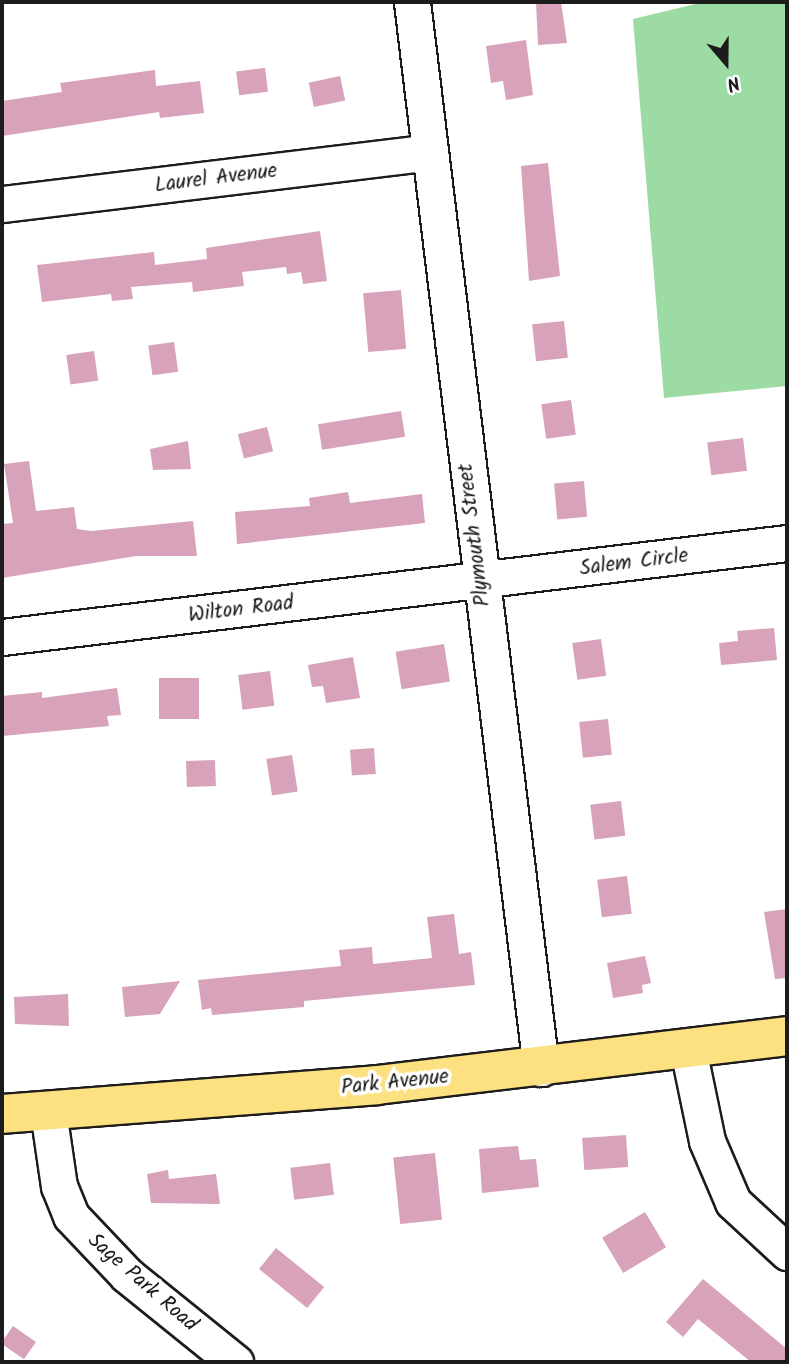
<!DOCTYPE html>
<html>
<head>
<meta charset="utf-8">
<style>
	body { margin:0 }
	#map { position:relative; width:789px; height:1364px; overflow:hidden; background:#fff; font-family:Kalam,sans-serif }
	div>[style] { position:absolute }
	.green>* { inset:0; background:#9cdba4 }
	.building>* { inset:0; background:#d7a2ba; transform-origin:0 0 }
	.roads { filter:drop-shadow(2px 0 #1c1c1c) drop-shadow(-2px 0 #1c1c1c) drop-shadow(0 2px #1c1c1c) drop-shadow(0 -2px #1c1c1c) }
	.minor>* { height:35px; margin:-17.5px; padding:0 17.5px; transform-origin:17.5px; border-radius:17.5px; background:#fff }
	.major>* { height:38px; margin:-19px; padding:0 19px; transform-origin:19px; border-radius:19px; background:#fde080 }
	span { translate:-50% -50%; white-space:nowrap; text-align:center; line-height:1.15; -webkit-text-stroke:7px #fff; paint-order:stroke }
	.street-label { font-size:21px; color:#1c1c1c }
	.frame { position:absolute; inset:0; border:4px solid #1c1c1c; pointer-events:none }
	.north { position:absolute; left:691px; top:28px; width:70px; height:70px; -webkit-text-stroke:5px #fff; paint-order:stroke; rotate:160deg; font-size:19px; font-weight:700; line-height:28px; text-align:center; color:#1c1c1c }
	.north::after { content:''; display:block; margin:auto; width:24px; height:32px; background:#1c1c1c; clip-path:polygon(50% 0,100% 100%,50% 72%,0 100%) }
</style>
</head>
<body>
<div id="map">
	<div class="green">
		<div style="clip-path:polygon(704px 2px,787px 2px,787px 386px,664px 398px,633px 19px)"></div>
	</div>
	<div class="building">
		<div style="clip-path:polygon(536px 2px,561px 2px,567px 43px,538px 45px)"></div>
		<div style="clip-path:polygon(526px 40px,533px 95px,506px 100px,503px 81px,491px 83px,486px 46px)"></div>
		<div style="left:265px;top:68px;width:24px;height:29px;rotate:83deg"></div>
		<div style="clip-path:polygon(155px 70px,156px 86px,200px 81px,204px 113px,160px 118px,159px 112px,2px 136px,2px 101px,62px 92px,60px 83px)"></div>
		<div style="left:340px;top:76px;width:25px;height:32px;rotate:78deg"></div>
		<div style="clip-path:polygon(548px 163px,560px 276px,529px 281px,521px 166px)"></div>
		<div style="clip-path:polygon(320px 231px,327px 281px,303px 284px,301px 272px,287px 274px,286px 267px,242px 272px,244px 286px,193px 292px,192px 282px,131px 287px,133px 299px,112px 301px,111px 294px,42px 302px,37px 265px,154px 252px,155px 265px,207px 259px,206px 248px)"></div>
		<div style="left:401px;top:290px;width:59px;height:38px;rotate:85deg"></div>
		<div style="left:564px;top:321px;width:37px;height:32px;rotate:84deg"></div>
		<div style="left:174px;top:342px;width:30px;height:26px;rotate:82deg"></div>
		<div style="left:94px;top:351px;width:30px;height:28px;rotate:82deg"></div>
		<div style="left:571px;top:400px;width:35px;height:30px;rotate:82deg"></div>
		<div style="left:401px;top:411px;width:26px;height:84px;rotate:81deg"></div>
		<div style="left:267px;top:427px;width:25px;height:30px;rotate:76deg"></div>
		<div style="left:743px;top:438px;width:33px;height:36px;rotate:83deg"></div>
		<div style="clip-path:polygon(188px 441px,191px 469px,153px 470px,150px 449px)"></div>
		<div style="clip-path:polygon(29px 461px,36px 511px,74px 507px,77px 529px,91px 531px,193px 521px,197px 556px,136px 556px,2px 578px,2px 524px,13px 523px,4px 464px)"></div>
		<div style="left:584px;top:481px;width:36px;height:30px;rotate:85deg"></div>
		<div style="clip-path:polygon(348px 492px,350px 503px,422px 494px,425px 523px,237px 544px,235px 512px,310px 506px,309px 498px)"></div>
		<div style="clip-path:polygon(774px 628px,777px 660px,721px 665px,719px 643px,738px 641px,737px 631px)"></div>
		<div style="left:601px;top:639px;width:37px;height:29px;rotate:82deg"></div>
		<div style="left:444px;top:644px;width:38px;height:49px;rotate:81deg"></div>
		<div style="clip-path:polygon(353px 657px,360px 698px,326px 703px,323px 686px,312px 687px,308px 665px)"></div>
		<div style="left:270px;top:671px;width:35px;height:32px;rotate:83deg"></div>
		<div style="left:199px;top:678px;width:41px;height:40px;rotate:90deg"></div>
		<div style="clip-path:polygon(117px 688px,121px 715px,107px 716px,109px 726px,2px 736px,2px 696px,42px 692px,42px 698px)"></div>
		<div style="left:608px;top:719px;width:36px;height:29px;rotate:84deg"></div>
		<div style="left:374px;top:748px;width:26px;height:24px;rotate:86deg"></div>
		<div style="left:292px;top:755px;width:37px;height:26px;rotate:81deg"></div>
		<div style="left:215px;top:760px;width:26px;height:29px;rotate:88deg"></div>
		<div style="left:621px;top:801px;width:35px;height:31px;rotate:83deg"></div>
		<div style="left:627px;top:876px;width:38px;height:30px;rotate:83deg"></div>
		<div style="clip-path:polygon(787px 909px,787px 978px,775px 979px,764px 912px)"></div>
		<div style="clip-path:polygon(454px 914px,459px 954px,471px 952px,475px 985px,304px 1001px,304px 1007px,212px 1015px,211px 1008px,202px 1010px,198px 980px,341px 966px,339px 950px,372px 947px,373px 964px,432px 958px,427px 917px)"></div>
		<div style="clip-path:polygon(645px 956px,651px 983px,642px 985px,643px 993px,613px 998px,607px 963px)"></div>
		<div style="clip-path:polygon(180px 981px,160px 1014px,125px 1017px,122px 987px)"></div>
		<div style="clip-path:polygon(68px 994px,69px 1026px,15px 1024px,14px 997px)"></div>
		<div style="left:626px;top:1135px;width:32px;height:44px;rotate:86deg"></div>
		<div style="clip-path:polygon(518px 1146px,520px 1160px,536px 1159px,539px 1187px,482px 1193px,479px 1149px)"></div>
		<div style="left:435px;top:1153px;width:67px;height:42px;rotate:84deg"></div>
		<div style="left:330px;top:1163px;width:32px;height:40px;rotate:83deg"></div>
		<div style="clip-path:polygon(168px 1170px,169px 1179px,216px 1174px,220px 1204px,151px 1203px,147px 1174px)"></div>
		<div style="left:645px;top:1212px;width:41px;height:50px;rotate:59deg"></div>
		<div style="left:276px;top:1248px;width:62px;height:27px;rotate:39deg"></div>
		<div style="clip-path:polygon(703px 1279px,787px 1349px,787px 1362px,751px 1362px,698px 1319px,683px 1337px,666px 1322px)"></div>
		<div style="left:13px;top:1326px;width:28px;height:21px;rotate:35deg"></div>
	</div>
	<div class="roads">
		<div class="minor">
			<div style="left:412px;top:2px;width:1074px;rotate:83.1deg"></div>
			<div style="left:2px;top:204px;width:431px;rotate:-6.9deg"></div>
			<div style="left:2px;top:637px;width:791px;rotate:-6.83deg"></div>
			<div style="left:688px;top:1049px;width:94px;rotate:78.3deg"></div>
			<div style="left:707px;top:1141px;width:66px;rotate:66.9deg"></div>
			<div style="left:733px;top:1202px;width:74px;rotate:42.8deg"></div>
			<div style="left:48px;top:1111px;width:76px;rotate:81.7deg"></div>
			<div style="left:59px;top:1186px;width:32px;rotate:68deg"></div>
			<div style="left:71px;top:1216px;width:81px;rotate:46.5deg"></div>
			<div style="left:127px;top:1275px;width:139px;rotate:38.9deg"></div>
		</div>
		<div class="major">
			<div style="left:2px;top:1114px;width:376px;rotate:-4.4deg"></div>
			<div style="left:377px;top:1085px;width:413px;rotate:-6.8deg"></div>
		</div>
	</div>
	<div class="street-label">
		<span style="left:216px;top:179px;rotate:-7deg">Laurel Avenue</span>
		<span style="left:475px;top:535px;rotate:-97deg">Plymouth Street</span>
		<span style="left:634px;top:563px;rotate:-7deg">Salem Circle</span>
		<span style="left:241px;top:610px;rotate:-7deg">Wilton Road</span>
		<span style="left:395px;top:1083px;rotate:-6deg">Park Avenue</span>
		<span style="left:142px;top:1283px;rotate:41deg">Sage Park Road</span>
	</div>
	<div class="frame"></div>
	<div class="north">N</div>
</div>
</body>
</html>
